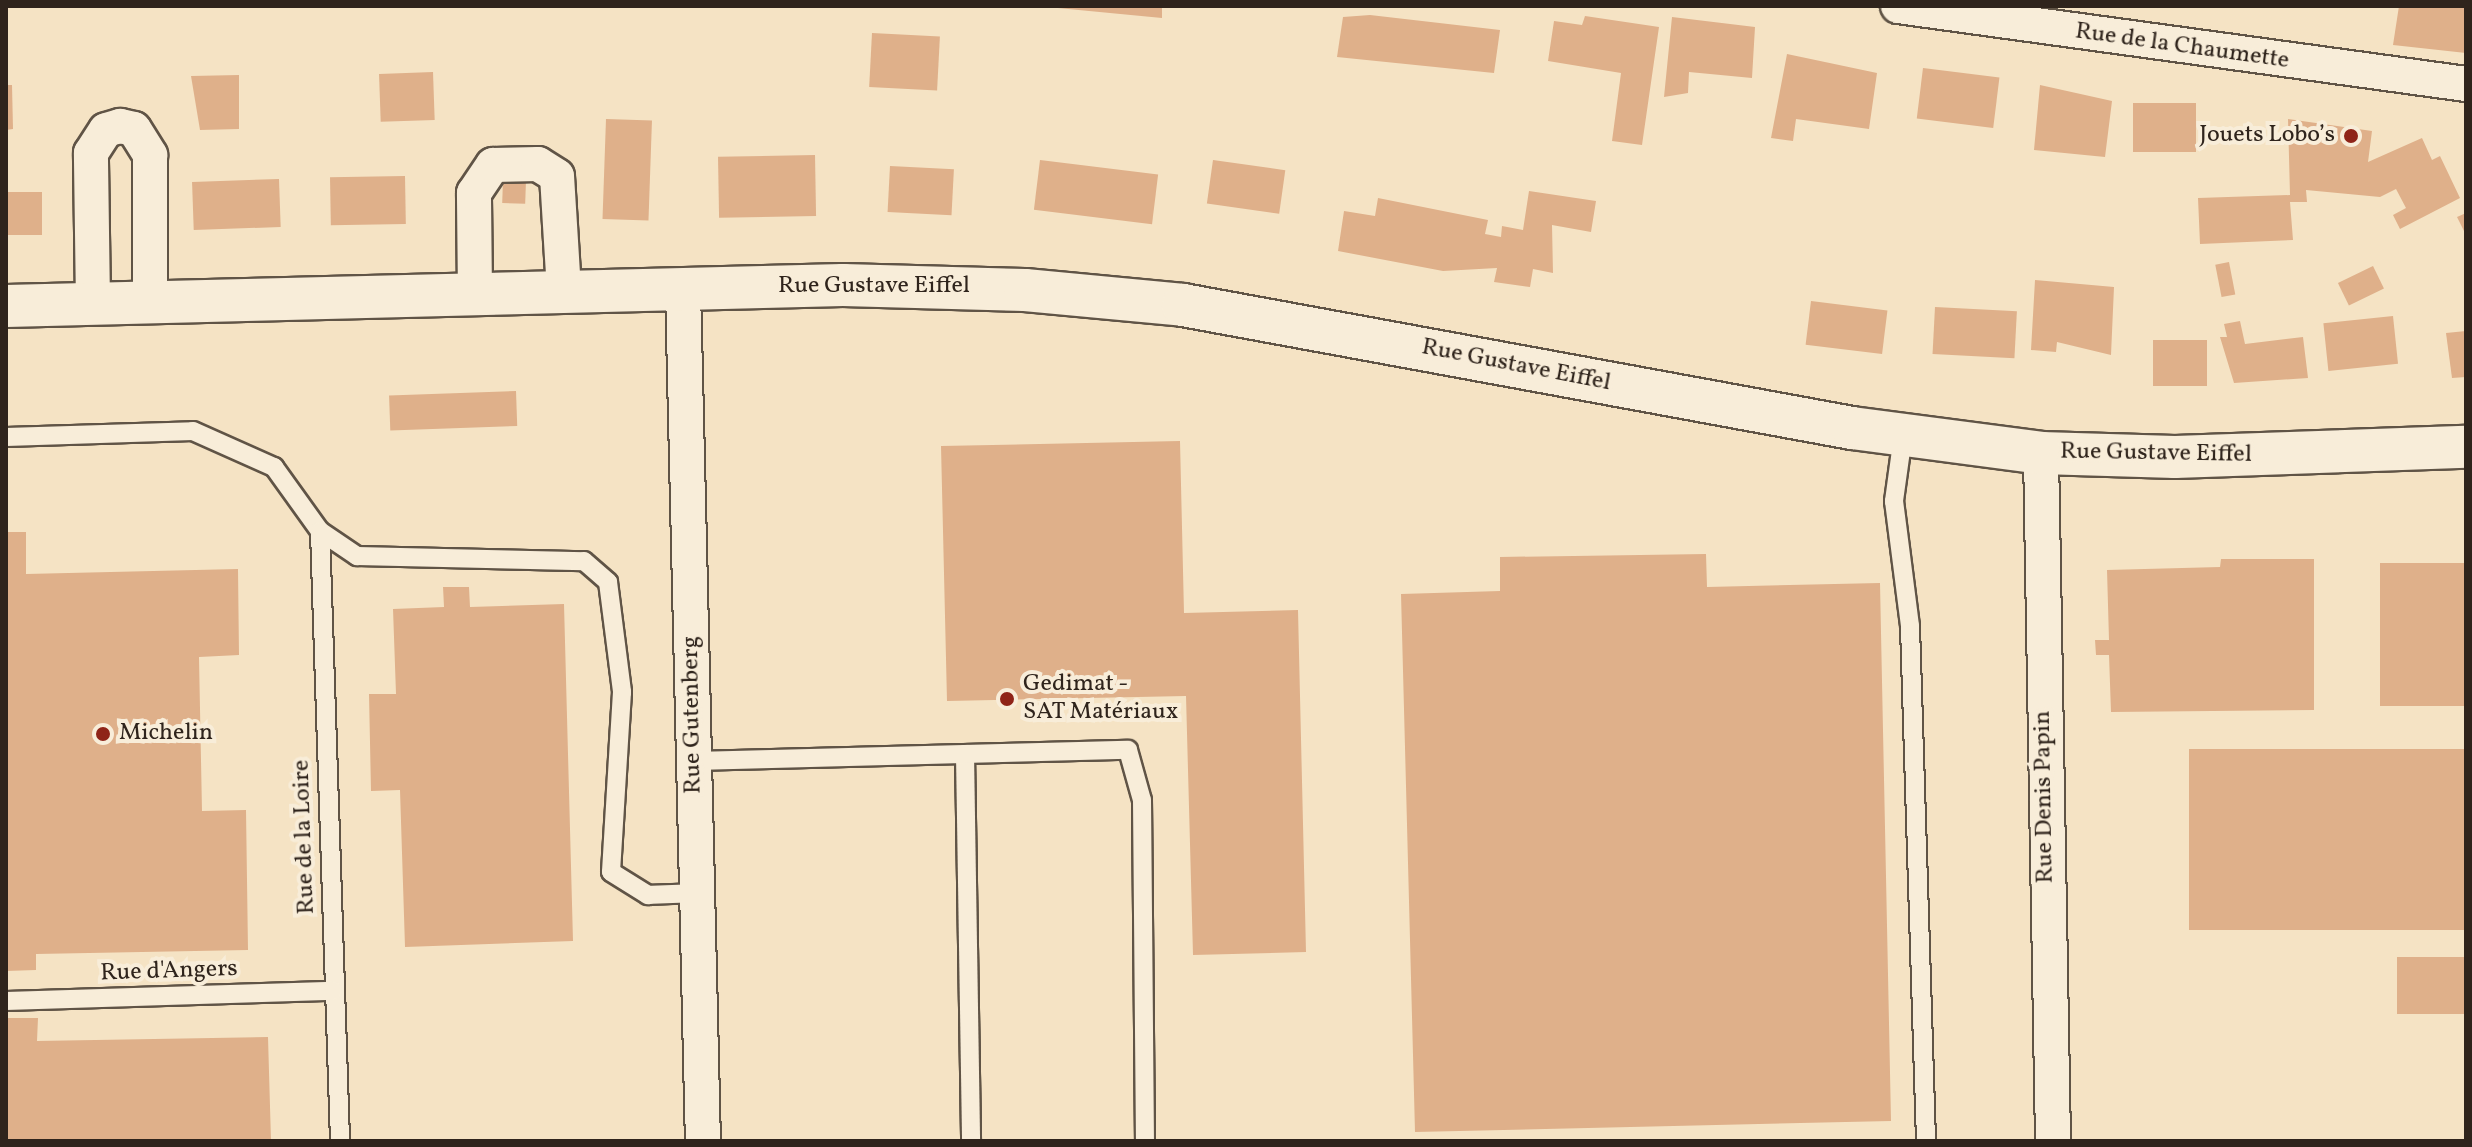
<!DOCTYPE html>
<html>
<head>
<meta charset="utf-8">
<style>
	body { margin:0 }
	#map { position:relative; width:2472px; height:1147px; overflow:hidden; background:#f5e3c4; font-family:Vollkorn,serif }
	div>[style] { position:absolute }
	.building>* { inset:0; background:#dfb08a; transform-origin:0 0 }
	.roads { filter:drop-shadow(2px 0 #605446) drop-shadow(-2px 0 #605446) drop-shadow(0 2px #605446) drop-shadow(0 -2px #605446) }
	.service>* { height:18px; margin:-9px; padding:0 9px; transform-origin:9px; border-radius:9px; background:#f8edd9 }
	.minor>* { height:34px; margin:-17px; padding:0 17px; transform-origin:17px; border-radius:17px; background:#f8edd9 }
	.tertiary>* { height:42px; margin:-21px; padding:0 21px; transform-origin:21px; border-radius:21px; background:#f8edd9 }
	.dots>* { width:22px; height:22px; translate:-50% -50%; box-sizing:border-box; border:4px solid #f8edd9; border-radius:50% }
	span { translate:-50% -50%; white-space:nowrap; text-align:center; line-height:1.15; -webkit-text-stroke:8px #f8edd9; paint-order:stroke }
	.street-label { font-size:24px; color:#2f241c }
	.poi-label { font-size:24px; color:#2f241c }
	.right { translate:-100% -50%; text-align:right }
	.left { translate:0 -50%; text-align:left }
	.frame { position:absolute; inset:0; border:8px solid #2f241c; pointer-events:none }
</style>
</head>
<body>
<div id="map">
	<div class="building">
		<div style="clip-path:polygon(1037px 6px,1162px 6px,1162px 18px)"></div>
		<div style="clip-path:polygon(2399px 6px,2466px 6px,2466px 53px,2393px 45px)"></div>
		<div style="clip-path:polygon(1370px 15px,1500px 30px,1494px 73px,1337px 57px,1343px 17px)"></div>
		<div style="clip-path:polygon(1585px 16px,1659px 27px,1642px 145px,1612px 141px,1621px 73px,1548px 61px,1554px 21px,1582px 25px)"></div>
		<div style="clip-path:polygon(1672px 17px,1755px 27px,1752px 78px,1689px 72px,1688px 93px,1664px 97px)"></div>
		<div style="left:872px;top:33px;width:68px;height:54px;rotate:3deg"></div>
		<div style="clip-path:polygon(1787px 54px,1877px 73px,1869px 129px,1796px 119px,1793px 141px,1771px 138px)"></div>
		<div style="left:1923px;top:68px;width:77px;height:51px;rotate:7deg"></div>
		<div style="left:433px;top:72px;width:48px;height:54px;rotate:88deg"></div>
		<div style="clip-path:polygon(239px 75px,239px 129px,200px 130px,191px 76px)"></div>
		<div style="clip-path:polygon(6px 85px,12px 85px,13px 129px,6px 130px)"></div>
		<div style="clip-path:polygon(2040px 85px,2112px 101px,2105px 157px,2034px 150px)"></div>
		<div style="left:2133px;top:103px;width:63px;height:49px"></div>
		<div style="left:606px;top:119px;width:46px;height:100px;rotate:2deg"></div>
		<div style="clip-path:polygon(2288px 119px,2372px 131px,2368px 162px,2422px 138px,2432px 160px,2440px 156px,2460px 198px,2400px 229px,2393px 215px,2406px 208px,2396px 189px,2380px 197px,2306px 190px,2307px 202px,2290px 202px,2293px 240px,2200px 244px,2198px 198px,2290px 195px)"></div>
		<div style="left:815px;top:155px;width:61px;height:97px;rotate:89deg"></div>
		<div style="left:1040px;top:160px;width:119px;height:50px;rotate:7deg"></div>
		<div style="left:1213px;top:160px;width:73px;height:44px;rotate:8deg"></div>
		<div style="left:890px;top:166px;width:64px;height:46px;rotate:3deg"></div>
		<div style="left:405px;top:176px;width:48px;height:75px;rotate:89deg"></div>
		<div style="left:279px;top:179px;width:48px;height:87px;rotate:88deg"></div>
		<div style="left:503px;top:180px;width:23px;height:23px;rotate:2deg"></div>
		<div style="clip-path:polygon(1529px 191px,1596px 201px,1591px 232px,1552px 225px,1553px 273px,1533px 269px,1530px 287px,1494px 282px,1497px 268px,1443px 271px,1338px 251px,1344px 211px,1375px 216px,1378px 198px,1488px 220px,1485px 234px,1501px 237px,1502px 226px,1523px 230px)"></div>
		<div style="left:6px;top:192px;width:36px;height:43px"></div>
		<div style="clip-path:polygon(2466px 213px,2466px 235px,2457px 217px)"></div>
		<div style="left:2229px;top:262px;width:33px;height:14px;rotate:79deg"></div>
		<div style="left:2373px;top:266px;width:25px;height:39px;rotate:64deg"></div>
		<div style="clip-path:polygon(2035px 280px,2114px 287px,2111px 355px,2057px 342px,2056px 352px,2031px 350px)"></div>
		<div style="left:1811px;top:301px;width:77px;height:44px;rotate:7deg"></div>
		<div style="left:1935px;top:307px;width:82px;height:47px;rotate:3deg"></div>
		<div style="left:2393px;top:316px;width:48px;height:70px;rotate:84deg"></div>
		<div style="clip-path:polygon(2240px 321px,2245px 344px,2303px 337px,2308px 378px,2234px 383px,2220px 337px,2227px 337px,2224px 324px)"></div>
		<div style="clip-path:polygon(2466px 331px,2466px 377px,2452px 378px,2446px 333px)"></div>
		<div style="left:2153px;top:340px;width:54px;height:46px"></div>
		<div style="left:516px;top:391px;width:35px;height:127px;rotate:88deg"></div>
		<div style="clip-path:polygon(1180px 441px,1184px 613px,1298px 610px,1306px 952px,1193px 955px,1186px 696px,947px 701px,941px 446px)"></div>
		<div style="clip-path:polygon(6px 532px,26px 532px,26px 574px,238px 569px,239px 655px,199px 657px,202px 811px,246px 810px,248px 950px,36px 954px,36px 970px,6px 971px)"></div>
		<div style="clip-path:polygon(1706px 554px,1707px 587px,1880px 583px,1891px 1121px,1415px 1132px,1401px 594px,1500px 591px,1500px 557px)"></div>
		<div style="clip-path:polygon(2221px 559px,2314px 559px,2314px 710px,2111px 712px,2109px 655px,2096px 655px,2095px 640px,2109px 640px,2107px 570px,2220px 567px)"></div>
		<div style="left:2466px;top:563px;width:143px;height:86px;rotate:90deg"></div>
		<div style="clip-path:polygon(443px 587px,469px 587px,470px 607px,564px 604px,573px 941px,405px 947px,400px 790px,371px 791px,369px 694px,396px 694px,393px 609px,444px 607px)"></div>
		<div style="left:2466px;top:749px;width:181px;height:277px;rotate:90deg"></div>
		<div style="left:2466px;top:957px;width:57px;height:69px;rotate:90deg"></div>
		<div style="clip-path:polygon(6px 1018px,38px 1018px,37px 1041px,268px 1037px,271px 1141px,6px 1141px)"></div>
	</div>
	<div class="roads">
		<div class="service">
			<div style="left:1903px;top:436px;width:66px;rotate:97.9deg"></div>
			<div style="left:1894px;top:501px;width:126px;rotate:82.7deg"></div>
			<div style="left:1910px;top:626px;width:515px;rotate:88.22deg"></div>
			<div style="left:6px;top:437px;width:187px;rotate:-1.8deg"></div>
			<div style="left:193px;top:431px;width:89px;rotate:24deg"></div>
			<div style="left:274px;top:467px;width:79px;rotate:54.3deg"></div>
			<div style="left:320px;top:531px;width:45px;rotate:34deg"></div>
			<div style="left:357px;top:556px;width:227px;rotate:1.3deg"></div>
			<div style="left:584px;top:561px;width:32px;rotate:41deg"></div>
			<div style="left:608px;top:582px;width:111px;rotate:82.7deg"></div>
			<div style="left:622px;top:692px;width:180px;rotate:93.5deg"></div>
			<div style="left:611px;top:872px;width:44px;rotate:31.9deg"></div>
			<div style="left:648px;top:895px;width:49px;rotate:-2.3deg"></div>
			<div style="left:320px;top:531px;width:610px;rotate:88.12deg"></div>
			<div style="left:965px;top:754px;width:387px;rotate:89.1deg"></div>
			<div style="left:694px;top:761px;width:434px;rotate:-1.5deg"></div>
			<div style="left:1128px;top:750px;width:52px;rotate:74.4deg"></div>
			<div style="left:1142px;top:800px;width:341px;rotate:89.5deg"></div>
			<div style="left:6px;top:1001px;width:327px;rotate:-1.8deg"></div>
		</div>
		<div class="minor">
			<div style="left:1898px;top:6px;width:573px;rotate:7.82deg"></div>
			<div style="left:683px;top:289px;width:852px;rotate:88.66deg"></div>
			<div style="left:475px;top:294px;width:101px;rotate:-90.6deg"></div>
			<div style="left:474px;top:193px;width:34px;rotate:-56deg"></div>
			<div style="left:493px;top:165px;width:45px;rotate:-1.3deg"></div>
			<div style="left:538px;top:164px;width:22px;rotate:32deg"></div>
			<div style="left:557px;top:176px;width:116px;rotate:86.5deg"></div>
			<div style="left:93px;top:304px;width:151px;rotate:-90.8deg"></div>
			<div style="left:91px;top:153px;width:27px;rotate:-57deg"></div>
			<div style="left:106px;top:130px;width:15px;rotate:-16deg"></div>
			<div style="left:120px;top:126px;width:14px;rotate:12deg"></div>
			<div style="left:134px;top:129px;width:31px;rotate:58deg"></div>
			<div style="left:150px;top:155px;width:147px;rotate:90deg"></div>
			<div style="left:2041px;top:453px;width:688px;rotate:89deg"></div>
		</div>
		<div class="tertiary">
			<div style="left:6px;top:306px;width:837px;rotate:-1.44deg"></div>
			<div style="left:843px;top:285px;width:182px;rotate:1.6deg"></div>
			<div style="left:1025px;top:290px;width:159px;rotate:5.4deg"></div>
			<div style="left:1183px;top:305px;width:680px;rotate:10.42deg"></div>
			<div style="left:1852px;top:428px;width:191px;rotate:7.5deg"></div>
			<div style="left:2041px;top:453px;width:134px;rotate:1.7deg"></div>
			<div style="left:2175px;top:457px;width:291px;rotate:-2deg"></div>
		</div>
	</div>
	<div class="dots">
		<div style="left:2351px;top:136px;background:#8f2418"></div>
		<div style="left:1007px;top:699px;background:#8f2418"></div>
		<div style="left:103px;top:734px;background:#8f2418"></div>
	</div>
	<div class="street-label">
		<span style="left:2182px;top:47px;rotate:8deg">Rue de la Chaumette</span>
		<span style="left:874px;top:287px">Rue Gustave Eiffel</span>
		<span style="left:1516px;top:366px;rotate:11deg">Rue Gustave Eiffel</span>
		<span style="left:2156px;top:454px;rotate:1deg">Rue Gustave Eiffel</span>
		<span style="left:693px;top:715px;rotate:-91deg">Rue Gutenberg</span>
		<span style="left:2045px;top:797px;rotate:-91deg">Rue Denis Papin</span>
		<span style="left:305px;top:837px;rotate:-92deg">Rue de la Loire</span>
		<span style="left:169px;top:972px;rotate:-2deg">Rue d'Angers</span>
	</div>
	<div class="poi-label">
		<span class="right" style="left:2335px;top:136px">Jouets Lobo’s</span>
		<span class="left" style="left:1023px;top:699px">Gedimat -<br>SAT Matériaux</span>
		<span class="left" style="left:119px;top:734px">Michelin</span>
	</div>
	<div class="frame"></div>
</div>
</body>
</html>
